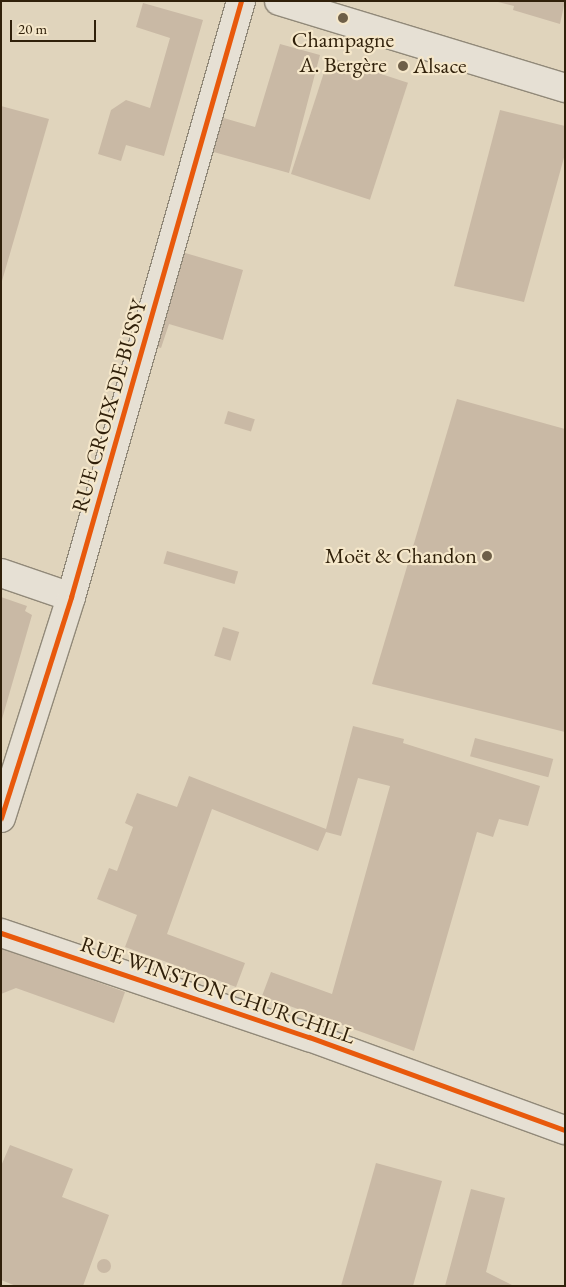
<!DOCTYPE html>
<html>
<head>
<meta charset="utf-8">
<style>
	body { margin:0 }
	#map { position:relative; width:566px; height:1287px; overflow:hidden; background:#e0d4bc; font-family:"EB Garamond",serif }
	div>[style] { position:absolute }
	.building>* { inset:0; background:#c9b9a5; transform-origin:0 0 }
	.round { border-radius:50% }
	.roads { filter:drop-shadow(1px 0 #918979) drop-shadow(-1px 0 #918979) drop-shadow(0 1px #918979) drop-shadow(0 -1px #918979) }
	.street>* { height:28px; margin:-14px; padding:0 14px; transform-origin:14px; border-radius:14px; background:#e6e0d4 }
	.secondary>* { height:28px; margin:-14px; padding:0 14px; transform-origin:14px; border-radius:14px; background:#e6e0d4 }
	.cycleway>* { height:5px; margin:-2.5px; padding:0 2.5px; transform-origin:2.5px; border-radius:2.5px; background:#e8590c }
	.dots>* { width:14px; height:14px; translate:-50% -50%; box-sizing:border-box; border:2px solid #f5e7ca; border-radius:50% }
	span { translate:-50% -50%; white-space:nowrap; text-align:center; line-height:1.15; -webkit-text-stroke:4.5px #f5e7ca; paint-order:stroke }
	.poi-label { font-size:22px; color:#30200a }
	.left { translate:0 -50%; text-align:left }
	.right { translate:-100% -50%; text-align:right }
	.street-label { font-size:22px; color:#30200a }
	.frame { position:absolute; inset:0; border:2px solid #30200a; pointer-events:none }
	.scale { position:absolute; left:10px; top:20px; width:86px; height:22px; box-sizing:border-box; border:2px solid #30200a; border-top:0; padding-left:6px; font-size:15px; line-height:18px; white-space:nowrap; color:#30200a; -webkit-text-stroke:4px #f5e7ca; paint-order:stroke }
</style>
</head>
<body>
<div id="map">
	<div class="building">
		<div style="clip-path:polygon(565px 1px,560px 24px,513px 10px,514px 6px,498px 2px)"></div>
		<div style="clip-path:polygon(143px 3px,203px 20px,164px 156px,126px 145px,121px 161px,98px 154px,111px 110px,126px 100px,150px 108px,170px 38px,136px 27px)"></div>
		<div style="clip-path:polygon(280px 44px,320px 55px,289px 173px,210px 151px,220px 117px,255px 127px)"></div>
		<div style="left:329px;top:57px;width:83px;height:123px;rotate:18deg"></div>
		<div style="clip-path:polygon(1px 106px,49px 119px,2px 281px,1px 281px)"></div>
		<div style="clip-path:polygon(500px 110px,565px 126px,565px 154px,524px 302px,454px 286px)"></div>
		<div style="clip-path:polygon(182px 252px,243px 270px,223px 340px,169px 324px,161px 348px,155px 346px)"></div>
		<div style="clip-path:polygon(457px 399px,565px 429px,565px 732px,372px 684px)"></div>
		<div style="left:228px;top:411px;width:28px;height:13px;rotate:17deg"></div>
		<div style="left:167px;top:551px;width:74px;height:13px;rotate:16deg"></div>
		<div style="clip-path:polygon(1px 597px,27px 606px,25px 611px,32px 615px,2px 719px)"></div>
		<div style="left:223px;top:627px;width:17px;height:30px;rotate:17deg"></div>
		<div style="clip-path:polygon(353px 726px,404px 739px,403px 743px,540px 786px,528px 826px,499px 819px,493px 837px,477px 832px,414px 1051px,262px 996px,271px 972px,332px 994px,390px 786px,358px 778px,341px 836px,326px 832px,318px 851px,212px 809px,167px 934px,245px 963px,236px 987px,125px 947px,137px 915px,97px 899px,109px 868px,117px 871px,133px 827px,125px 823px,137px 793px,177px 807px,189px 776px,326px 829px)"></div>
		<div style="left:475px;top:738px;width:81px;height:19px;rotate:15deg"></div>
		<div style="clip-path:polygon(1px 947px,125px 992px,114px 1023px,16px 988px,1px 994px)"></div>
		<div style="clip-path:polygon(10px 1145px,73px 1169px,62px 1197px,109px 1215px,83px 1286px,16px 1286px,1px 1280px,1px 1166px)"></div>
		<div style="clip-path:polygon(376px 1163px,442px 1181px,413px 1286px,341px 1286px)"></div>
		<div style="clip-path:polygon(471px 1189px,505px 1198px,486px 1272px,514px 1286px,445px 1286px)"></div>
		<div class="round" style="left:97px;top:1259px;width:14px;height:14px"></div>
	</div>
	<div class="roads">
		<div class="street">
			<div style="left:1px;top:573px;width:74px;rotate:18.9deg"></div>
			<div style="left:1px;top:818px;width:232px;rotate:-72.4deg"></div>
			<div style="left:71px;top:597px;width:620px;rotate:-74.08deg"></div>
			<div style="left:1px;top:933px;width:325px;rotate:18.7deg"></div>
			<div style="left:309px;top:1037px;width:272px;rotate:20deg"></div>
		</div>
		<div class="secondary">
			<div style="left:279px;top:1px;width:299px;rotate:16.9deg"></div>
		</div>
	</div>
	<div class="cycleway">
		<div style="left:1px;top:818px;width:232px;rotate:-72.4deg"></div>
		<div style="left:71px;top:597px;width:620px;rotate:-74.08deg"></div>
		<div style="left:1px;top:933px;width:325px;rotate:18.7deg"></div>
		<div style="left:309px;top:1037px;width:272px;rotate:20deg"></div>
	</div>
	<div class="dots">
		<div style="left:343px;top:18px;background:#6e5f48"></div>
		<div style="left:403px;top:66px;background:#6e5f48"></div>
		<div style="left:487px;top:556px;background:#6e5f48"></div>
	</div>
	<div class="poi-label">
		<span style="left:343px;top:52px">Champagne<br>A. Bergère</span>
		<span class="left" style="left:413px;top:66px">Alsace</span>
		<span class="right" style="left:477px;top:556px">Moёt &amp; Chandon</span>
	</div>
	<div class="street-label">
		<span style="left:109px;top:406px;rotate:-74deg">RUE CROIX DE BUSSY</span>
		<span style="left:218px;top:990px;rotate:19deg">RUE WINSTON CHURCHILL</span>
	</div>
	<div class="frame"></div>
	<div class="scale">20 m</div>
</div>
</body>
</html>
